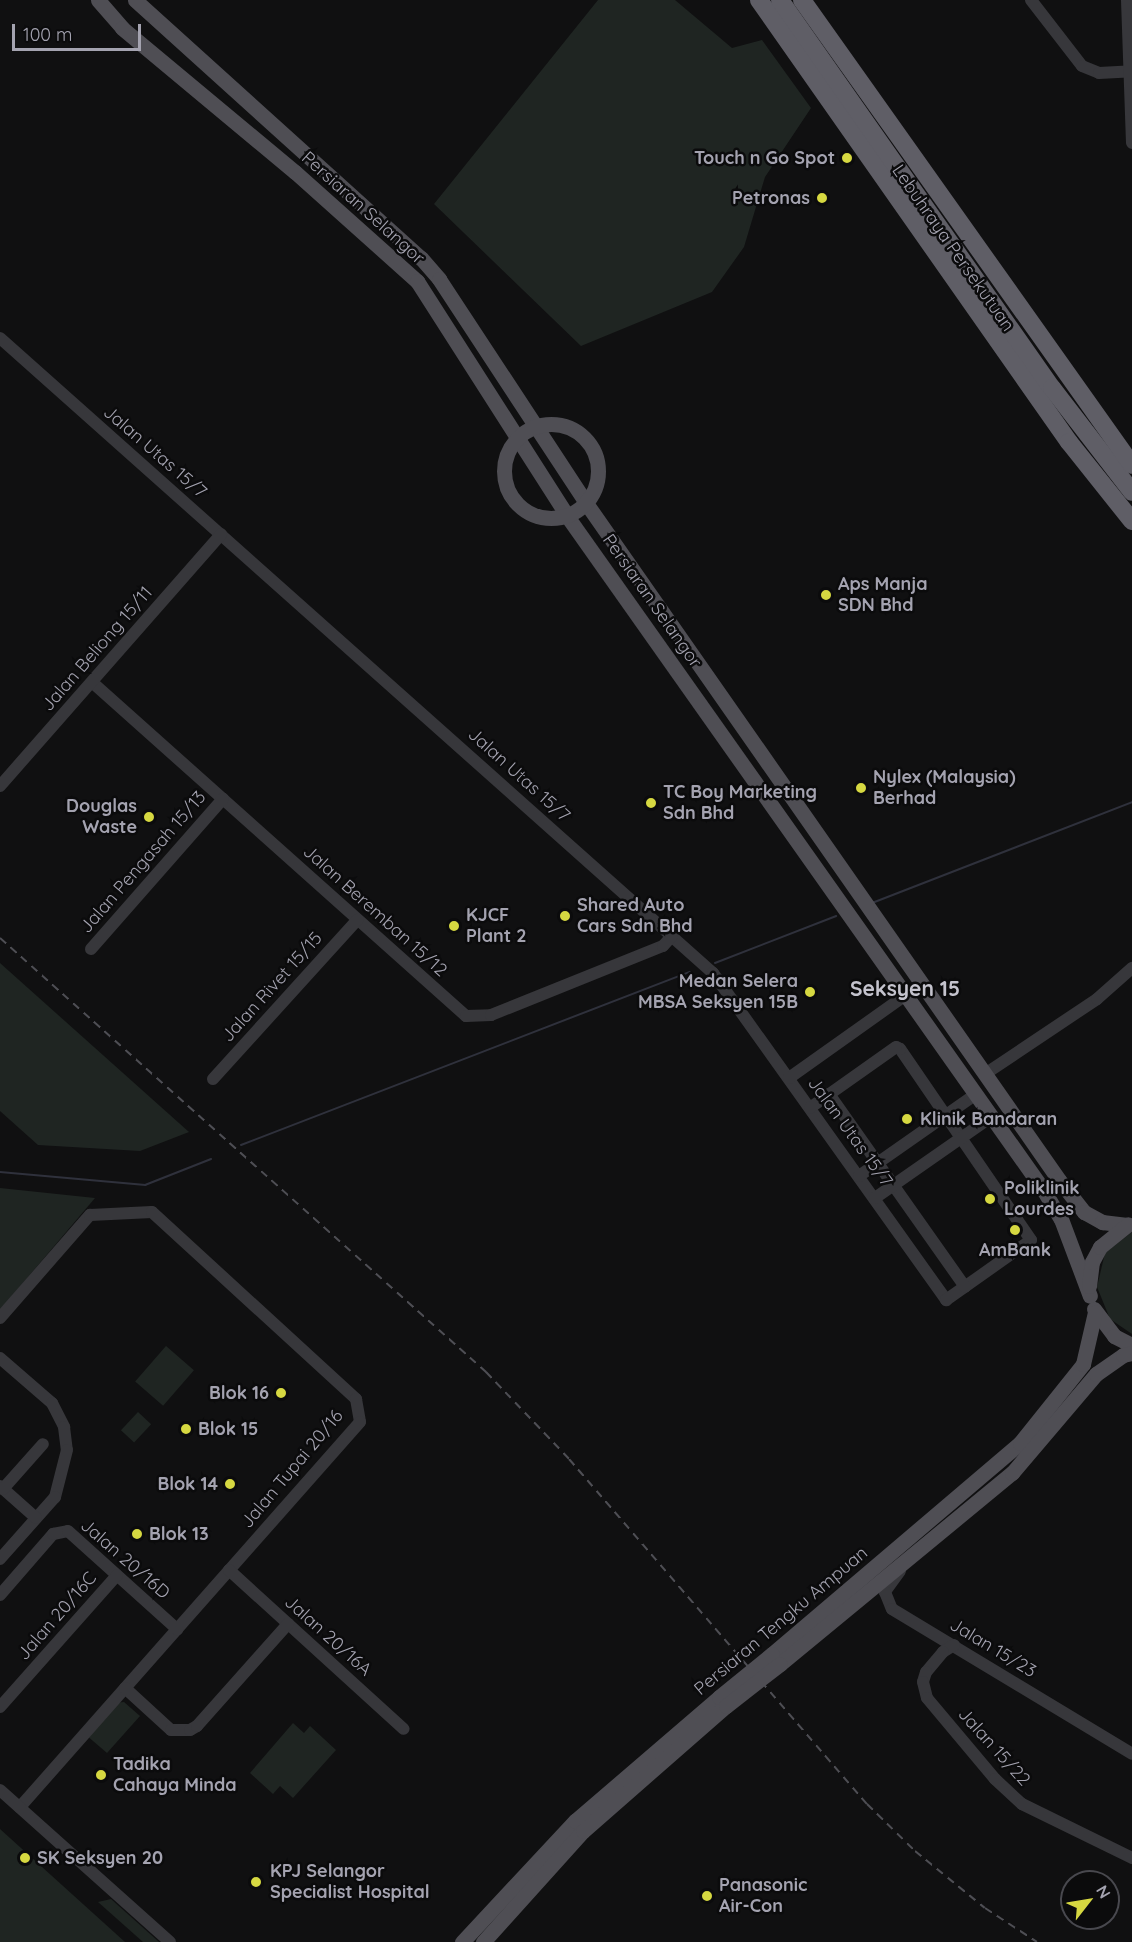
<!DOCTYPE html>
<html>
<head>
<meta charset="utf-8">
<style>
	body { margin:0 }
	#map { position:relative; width:1132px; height:1942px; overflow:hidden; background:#101011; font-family:Quicksand,sans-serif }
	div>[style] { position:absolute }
	.green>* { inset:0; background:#1f2522; transform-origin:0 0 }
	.stream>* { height:2px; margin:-1px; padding:0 1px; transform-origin:1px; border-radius:1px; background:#2f313c }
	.minor>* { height:12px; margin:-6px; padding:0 6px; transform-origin:6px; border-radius:6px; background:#37373b }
	.major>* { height:15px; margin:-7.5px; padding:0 7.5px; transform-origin:7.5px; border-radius:7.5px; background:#4f4e54 }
	.major>.ring { margin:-7.5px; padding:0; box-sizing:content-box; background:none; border:15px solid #4f4e54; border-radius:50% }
	.highway>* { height:18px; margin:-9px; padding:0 9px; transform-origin:9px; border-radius:9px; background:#5f5e66 }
	.rail>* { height:2px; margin-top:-1px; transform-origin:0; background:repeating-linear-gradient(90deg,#4e4e54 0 8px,transparent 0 14px) }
	.major-bridge>* { height:15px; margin:-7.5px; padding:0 7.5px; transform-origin:7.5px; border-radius:7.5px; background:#4f4e54 }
	.dots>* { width:16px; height:16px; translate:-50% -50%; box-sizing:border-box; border:3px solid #0b0b0c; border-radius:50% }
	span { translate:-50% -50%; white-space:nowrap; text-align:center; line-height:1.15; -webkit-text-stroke:5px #0b0b0c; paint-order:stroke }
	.poi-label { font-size:18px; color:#a4a3b0; font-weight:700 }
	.right { translate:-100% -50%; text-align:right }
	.left { translate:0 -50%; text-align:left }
	.street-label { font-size:18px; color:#a4a3b0 }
	.quarter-label { font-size:21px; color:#c4c3cd; font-weight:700 }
	.north { position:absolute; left:1060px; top:1870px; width:60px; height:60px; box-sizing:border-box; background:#0b0b0c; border:2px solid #48484e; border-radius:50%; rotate:59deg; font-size:16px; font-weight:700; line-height:24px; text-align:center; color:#a4a3b0 }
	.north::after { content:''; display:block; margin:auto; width:21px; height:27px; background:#d6d841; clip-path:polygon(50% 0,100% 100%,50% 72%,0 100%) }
	.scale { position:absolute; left:12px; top:24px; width:129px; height:27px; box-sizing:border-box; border:3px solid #a4a3b0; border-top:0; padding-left:8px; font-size:18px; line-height:21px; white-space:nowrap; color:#a4a3b0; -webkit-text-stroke:4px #0b0b0c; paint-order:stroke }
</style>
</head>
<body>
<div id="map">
	<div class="green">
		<div style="clip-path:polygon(598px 0,675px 0,732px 48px,762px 40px,811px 108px,765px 177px,744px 247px,712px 292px,581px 346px,434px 204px)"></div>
		<div style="clip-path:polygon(0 963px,189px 1132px,140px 1151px,38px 1145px,0 1111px)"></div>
		<div style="clip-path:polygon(0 1188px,95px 1198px,0 1310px)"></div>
		<div style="clip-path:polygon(1132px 1232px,1132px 1334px,1110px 1319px,1097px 1287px,1105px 1253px)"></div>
		<div style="left:166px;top:1346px;width:37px;height:47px;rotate:41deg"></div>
		<div style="left:138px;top:1412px;width:18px;height:25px;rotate:43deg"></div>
		<div style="clip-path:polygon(124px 1702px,140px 1716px,107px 1753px,86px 1735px,114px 1703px)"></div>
		<div style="clip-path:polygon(293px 1723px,304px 1733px,310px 1726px,336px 1750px,293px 1798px,280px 1786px,273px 1794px,250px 1773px)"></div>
		<div style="clip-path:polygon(0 1829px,125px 1942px,0 1942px)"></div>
		<div style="clip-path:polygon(111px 1899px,159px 1942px,143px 1942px,98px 1902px)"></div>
	</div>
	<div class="stream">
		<div style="left:872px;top:903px;width:279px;rotate:-21.2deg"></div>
		<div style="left:715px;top:963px;width:130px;rotate:-21.2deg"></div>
		<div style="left:241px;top:1145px;width:481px;rotate:-21.1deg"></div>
		<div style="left:0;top:1172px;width:146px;rotate:5.1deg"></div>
		<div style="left:145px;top:1185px;width:71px;rotate:-21.5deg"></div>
	</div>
	<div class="minor">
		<div style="left:1031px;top:0;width:83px;rotate:52.3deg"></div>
		<div style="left:1082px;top:66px;width:18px;rotate:22deg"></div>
		<div style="left:1099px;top:73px;width:33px;rotate:-3deg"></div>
		<div style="left:1127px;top:0;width:143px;rotate:88deg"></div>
		<div style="left:0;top:338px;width:955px;rotate:41.69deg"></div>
		<div style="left:713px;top:973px;width:402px;rotate:54.5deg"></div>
		<div style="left:946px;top:1300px;width:104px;rotate:-35.2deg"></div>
		<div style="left:1031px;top:1240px;width:232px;rotate:-124.4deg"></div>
		<div style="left:900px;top:1049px;width:4px;rotate:-153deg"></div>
		<div style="left:896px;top:1047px;width:105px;rotate:144.7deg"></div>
		<div style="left:93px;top:683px;width:500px;rotate:41.76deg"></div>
		<div style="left:466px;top:1016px;width:25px;rotate:-2deg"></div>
		<div style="left:491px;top:1015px;width:185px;rotate:-21.9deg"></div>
		<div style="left:663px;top:946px;width:13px;rotate:-48deg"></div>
		<div style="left:0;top:786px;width:335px;rotate:-48.7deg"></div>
		<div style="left:91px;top:949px;width:200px;rotate:-48.7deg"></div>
		<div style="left:985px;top:1074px;width:135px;rotate:-33.8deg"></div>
		<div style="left:1097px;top:999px;width:47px;rotate:-41.5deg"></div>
		<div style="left:789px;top:1078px;width:143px;rotate:-35.4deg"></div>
		<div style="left:213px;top:1079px;width:215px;rotate:-47.8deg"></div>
		<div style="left:829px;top:1094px;width:236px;rotate:54.8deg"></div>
		<div style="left:859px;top:1176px;width:143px;rotate:-35deg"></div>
		<div style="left:875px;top:1198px;width:141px;rotate:-34.9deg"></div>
		<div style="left:0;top:1318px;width:137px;rotate:-48.9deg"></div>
		<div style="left:90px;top:1215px;width:62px;rotate:-2.8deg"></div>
		<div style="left:152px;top:1212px;width:277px;rotate:42.5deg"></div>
		<div style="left:356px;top:1399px;width:23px;rotate:80deg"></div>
		<div style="left:360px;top:1422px;width:514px;rotate:131.45deg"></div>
		<div style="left:0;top:1358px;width:69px;rotate:40.9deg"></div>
		<div style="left:52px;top:1403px;width:27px;rotate:63deg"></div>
		<div style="left:64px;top:1427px;width:23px;rotate:83deg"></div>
		<div style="left:67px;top:1450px;width:49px;rotate:104.3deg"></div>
		<div style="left:55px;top:1497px;width:83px;rotate:131.6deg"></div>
		<div style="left:0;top:1486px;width:48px;rotate:41.6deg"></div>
		<div style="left:3px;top:1489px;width:60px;rotate:-48.4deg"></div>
		<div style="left:229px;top:1570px;width:236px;rotate:42.3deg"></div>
		<div style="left:900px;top:1571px;width:26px;rotate:126deg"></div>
		<div style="left:885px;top:1592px;width:18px;rotate:68deg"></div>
		<div style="left:892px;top:1609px;width:280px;rotate:31.1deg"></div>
		<div style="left:0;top:1595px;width:81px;rotate:-49deg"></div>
		<div style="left:53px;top:1534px;width:15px;rotate:-11deg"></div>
		<div style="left:68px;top:1531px;width:147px;rotate:42deg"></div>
		<div style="left:954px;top:1645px;width:13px;rotate:148deg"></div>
		<div style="left:943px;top:1652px;width:26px;rotate:130deg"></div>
		<div style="left:926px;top:1672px;width:10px;rotate:107deg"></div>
		<div style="left:923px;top:1682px;width:16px;rotate:76deg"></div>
		<div style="left:927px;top:1698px;width:106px;rotate:50deg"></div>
		<div style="left:995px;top:1779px;width:37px;rotate:43deg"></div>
		<div style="left:1022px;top:1804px;width:123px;rotate:26.1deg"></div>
		<div style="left:125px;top:1688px;width:62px;rotate:42.4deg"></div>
		<div style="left:171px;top:1730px;width:19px"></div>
		<div style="left:190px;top:1730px;width:8px;rotate:-30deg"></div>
		<div style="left:197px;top:1726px;width:137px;rotate:-48.3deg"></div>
		<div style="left:0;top:1707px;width:176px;rotate:-48.4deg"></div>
		<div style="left:0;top:1790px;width:228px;rotate:41.8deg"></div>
	</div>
	<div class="major">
		<div style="left:98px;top:0;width:37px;rotate:49deg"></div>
		<div style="left:122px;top:28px;width:225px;rotate:39.8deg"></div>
		<div style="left:295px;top:172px;width:164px;rotate:41.8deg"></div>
		<div style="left:417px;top:281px;width:279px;rotate:57.4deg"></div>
		<div style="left:567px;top:516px;width:827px;rotate:54.75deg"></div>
		<div style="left:1044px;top:1191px;width:33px;rotate:59deg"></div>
		<div style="left:1061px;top:1219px;width:82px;rotate:69.4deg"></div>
		<div style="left:135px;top:0;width:385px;rotate:42.1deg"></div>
		<div style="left:421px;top:258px;width:28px;rotate:49deg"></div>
		<div style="left:439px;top:279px;width:268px;rotate:56.7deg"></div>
		<div style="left:586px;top:503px;width:826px;rotate:55.06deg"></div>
		<div style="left:1059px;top:1180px;width:41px;rotate:52deg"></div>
		<div style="left:1084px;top:1212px;width:21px;rotate:29deg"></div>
		<div style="left:1102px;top:1222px;width:23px;rotate:7deg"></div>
		<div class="ring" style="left:504px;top:424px;width:79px;height:79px"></div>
		<div style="left:1089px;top:1286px;width:24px;rotate:-83deg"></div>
		<div style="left:1092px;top:1262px;width:17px;rotate:-62deg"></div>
		<div style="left:1100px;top:1247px;width:36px;rotate:-39deg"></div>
		<div style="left:1094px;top:1309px;width:34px;rotate:53deg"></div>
		<div style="left:1114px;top:1336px;width:20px;rotate:27deg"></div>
		<div style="left:772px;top:1654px;width:326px;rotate:-40.4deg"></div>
		<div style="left:1020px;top:1443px;width:101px;rotate:-51.4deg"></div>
		<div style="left:1083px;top:1364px;width:53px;rotate:-77deg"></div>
		<div style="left:780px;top:1664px;width:301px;rotate:-39.5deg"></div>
		<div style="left:1012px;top:1473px;width:130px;rotate:-49.7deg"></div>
		<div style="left:1096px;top:1374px;width:33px;rotate:-35deg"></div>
		<div style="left:1123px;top:1355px;width:9px;rotate:-13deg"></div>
		<div style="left:462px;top:1942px;width:166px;rotate:-47deg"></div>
		<div style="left:575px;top:1821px;width:190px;rotate:-40.7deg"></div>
		<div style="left:483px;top:1942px;width:149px;rotate:-48deg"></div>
		<div style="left:583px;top:1831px;width:190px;rotate:-41.2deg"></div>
	</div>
	<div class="highway">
		<div style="left:759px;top:0;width:540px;rotate:54.96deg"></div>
		<div style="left:1069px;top:442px;width:101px;rotate:51.4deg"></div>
		<div style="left:780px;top:0;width:474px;rotate:55deg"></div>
		<div style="left:1052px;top:388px;width:131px;rotate:52.4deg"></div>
		<div style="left:802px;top:0;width:570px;rotate:54.64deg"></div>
	</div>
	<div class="rail">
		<div style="left:0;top:938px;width:652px;rotate:41.76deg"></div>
		<div style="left:486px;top:1372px;width:120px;rotate:46.3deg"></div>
		<div style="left:569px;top:1459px;width:456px;rotate:49.2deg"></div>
		<div style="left:867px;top:1804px;width:67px;rotate:44.4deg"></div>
		<div style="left:915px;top:1851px;width:90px;rotate:39.2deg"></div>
		<div style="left:985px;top:1908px;width:62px;rotate:33.2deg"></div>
	</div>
	<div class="major-bridge">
		<div style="left:719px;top:1697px;width:68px;rotate:-39.1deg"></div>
		<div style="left:726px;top:1706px;width:68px;rotate:-37.9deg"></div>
	</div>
	<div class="dots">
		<div style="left:847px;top:158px;background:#d6d841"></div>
		<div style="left:822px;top:198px;background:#d6d841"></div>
		<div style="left:826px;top:595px;background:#d6d841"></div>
		<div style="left:861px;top:788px;background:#d6d841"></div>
		<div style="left:651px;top:803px;background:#d6d841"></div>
		<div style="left:149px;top:817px;background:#d6d841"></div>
		<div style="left:565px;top:916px;background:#d6d841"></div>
		<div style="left:454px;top:926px;background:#d6d841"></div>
		<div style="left:810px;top:992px;background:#d6d841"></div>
		<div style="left:907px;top:1119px;background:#d6d841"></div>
		<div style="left:990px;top:1199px;background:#d6d841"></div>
		<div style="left:1015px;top:1230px;background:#d6d841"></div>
		<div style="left:281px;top:1393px;background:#d6d841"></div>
		<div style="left:186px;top:1429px;background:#d6d841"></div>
		<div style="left:230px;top:1484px;background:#d6d841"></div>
		<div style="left:137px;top:1534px;background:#d6d841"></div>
		<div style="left:101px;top:1775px;background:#d6d841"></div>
		<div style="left:25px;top:1858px;background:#d6d841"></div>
		<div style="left:256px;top:1882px;background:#d6d841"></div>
		<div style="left:707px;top:1896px;background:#d6d841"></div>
	</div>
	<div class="poi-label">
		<span class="right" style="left:835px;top:158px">Touch n Go Spot</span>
		<span class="right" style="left:810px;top:198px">Petronas</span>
		<span class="left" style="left:838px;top:595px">Aps Manja<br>SDN Bhd</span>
		<span class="left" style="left:873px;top:788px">Nylex (Malaysia)<br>Berhad</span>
		<span class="left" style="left:663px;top:803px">TC Boy Marketing<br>Sdn Bhd</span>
		<span class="right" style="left:137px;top:817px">Douglas<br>Waste</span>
		<span class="left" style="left:577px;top:916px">Shared Auto<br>Cars Sdn Bhd</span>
		<span class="left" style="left:466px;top:926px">KJCF<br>Plant 2</span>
		<span class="right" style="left:798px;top:992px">Medan Selera<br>MBSA Seksyen 15B</span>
		<span class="left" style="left:920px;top:1119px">Klinik Bandaran</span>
		<span class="left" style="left:1004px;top:1199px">Poliklinik<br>Lourdes</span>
		<span style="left:1015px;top:1250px">AmBank</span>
		<span class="right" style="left:269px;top:1393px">Blok 16</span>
		<span class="left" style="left:198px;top:1429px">Blok 15</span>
		<span class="right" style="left:218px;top:1484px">Blok 14</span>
		<span class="left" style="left:149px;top:1534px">Blok 13</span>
		<span class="left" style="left:113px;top:1775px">Tadika<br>Cahaya Minda</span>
		<span class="left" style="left:37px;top:1858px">SK Seksyen 20</span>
		<span class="left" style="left:270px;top:1882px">KPJ Selangor<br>Specialist Hospital</span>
		<span class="left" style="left:719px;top:1896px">Panasonic<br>Air-Con</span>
	</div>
	<div class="street-label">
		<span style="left:363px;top:208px;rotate:42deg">Persiaran Selangor</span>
		<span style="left:953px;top:248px;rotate:55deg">Lebuhraya Persekutuan</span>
		<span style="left:155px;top:452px;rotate:41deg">Jalan Utas 15/7</span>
		<span style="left:652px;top:601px;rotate:55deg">Persiaran Selangor</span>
		<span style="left:97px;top:649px;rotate:-49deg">Jalan Beliong 15/11</span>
		<span style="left:519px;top:775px;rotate:42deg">Jalan Utas 15/7</span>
		<span style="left:143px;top:862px;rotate:-49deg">Jalan Pengasah 15/13</span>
		<span style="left:375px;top:911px;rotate:42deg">Jalan Beremban 15/12</span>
		<span style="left:272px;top:987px;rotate:-48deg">Jalan Rivet 15/15</span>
		<span style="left:850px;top:1132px;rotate:54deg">Jalan Utas 15/7</span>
		<span style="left:292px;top:1469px;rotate:-50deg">Jalan Tupai 20/16</span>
		<span style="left:125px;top:1559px;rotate:41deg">Jalan 20/16D</span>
		<span style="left:57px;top:1616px;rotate:-49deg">Jalan 20/16C</span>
		<span style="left:781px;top:1621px;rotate:-40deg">Persiaran Tengku Ampuan</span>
		<span style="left:328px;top:1636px;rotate:42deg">Jalan 20/16A</span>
		<span style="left:993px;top:1648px;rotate:31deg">Jalan 15/23</span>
		<span style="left:994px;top:1747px;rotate:48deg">Jalan 15/22</span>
	</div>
	<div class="quarter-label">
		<span style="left:905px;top:988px">Seksyen 15</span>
	</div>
	<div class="north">N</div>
	<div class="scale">100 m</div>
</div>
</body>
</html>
